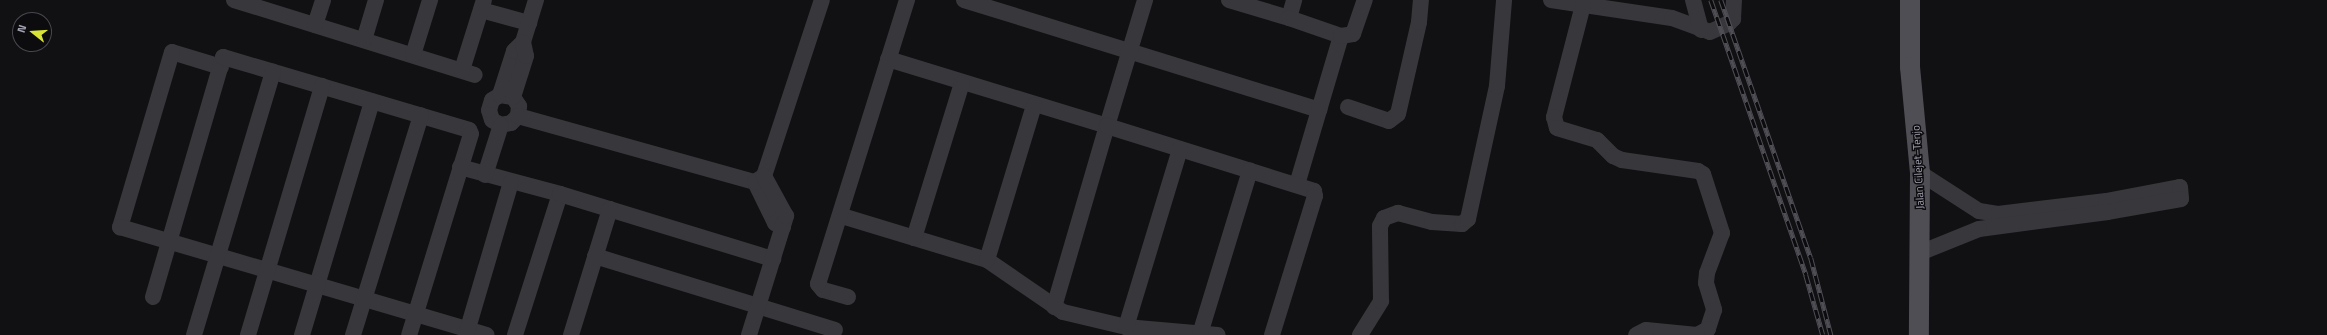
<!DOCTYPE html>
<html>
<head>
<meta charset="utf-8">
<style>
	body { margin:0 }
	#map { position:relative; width:2327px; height:335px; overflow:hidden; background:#111012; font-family:"Titillium Web",sans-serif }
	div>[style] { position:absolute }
	.minor>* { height:16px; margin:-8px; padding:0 8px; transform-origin:8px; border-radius:8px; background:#38373b }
	.major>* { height:20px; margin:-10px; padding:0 10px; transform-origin:10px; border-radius:10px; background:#4f4e55 }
	.rail>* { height:4.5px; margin-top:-2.25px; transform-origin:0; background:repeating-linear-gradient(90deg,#0c0b0d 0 9px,#4f4e55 0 18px); box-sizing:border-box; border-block:1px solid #4f4e55 }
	span { translate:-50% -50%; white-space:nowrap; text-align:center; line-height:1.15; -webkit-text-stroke:3px #0c0b0d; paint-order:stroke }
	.street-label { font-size:11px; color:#a4a3b2 }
	.north { position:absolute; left:12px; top:12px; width:40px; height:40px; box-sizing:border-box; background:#0c0b0d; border:1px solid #49484f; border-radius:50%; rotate:287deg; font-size:11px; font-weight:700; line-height:16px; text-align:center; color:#a4a3b2 }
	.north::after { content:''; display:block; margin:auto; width:14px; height:18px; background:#d7e436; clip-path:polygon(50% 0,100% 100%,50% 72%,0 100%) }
</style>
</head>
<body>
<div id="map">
	<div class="minor">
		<div style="left:234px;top:0;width:252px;rotate:17.3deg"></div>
		<div style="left:964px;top:0;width:372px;rotate:17.2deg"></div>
		<div style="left:1229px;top:0;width:63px;rotate:16.7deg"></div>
		<div style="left:1289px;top:18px;width:19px;rotate:-74deg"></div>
		<div style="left:1551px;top:0;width:122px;rotate:8.5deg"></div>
		<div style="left:1672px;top:18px;width:40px;rotate:20.2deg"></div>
		<div style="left:1710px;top:32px;width:21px;rotate:-25deg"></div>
		<div style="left:1729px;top:23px;width:6px;rotate:-45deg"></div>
		<div style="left:1733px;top:19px;width:19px;rotate:-87deg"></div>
		<div style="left:1693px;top:0;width:31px;rotate:75deg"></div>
		<div style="left:1583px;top:5px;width:116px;rotate:104.5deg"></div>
		<div style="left:1554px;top:117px;width:11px;rotate:75deg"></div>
		<div style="left:1557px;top:128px;width:42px;rotate:16.7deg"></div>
		<div style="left:1597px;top:140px;width:23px;rotate:45deg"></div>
		<div style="left:1613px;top:156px;width:10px;rotate:24deg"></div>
		<div style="left:1622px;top:160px;width:77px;rotate:8.2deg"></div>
		<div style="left:1698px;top:171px;width:6px;rotate:31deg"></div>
		<div style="left:1703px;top:174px;width:62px;rotate:72.1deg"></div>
		<div style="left:1722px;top:233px;width:43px;rotate:110.6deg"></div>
		<div style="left:1707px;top:273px;width:10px;rotate:96deg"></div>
		<div style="left:1706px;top:283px;width:28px;rotate:73deg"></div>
		<div style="left:1714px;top:310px;width:20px;rotate:108deg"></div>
		<div style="left:1708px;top:329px;width:13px;rotate:151deg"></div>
		<div style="left:1697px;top:335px;width:51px;rotate:-174.4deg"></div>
		<div style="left:1646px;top:330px;width:11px;rotate:153deg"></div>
		<div style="left:481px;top:10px;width:50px;rotate:15.2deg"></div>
		<div style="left:1289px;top:18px;width:55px;rotate:19.1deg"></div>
		<div style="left:1341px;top:36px;width:155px;rotate:106.5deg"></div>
		<div style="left:315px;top:25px;width:26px;rotate:-72deg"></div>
		<div style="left:1341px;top:36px;width:12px;rotate:-9deg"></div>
		<div style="left:1353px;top:34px;width:36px;rotate:-71deg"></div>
		<div style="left:364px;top:40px;width:42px;rotate:-73.3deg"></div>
		<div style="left:413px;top:55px;width:58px;rotate:-72.8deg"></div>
		<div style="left:888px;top:59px;width:229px;rotate:17deg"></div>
		<div style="left:1107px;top:126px;width:132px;rotate:-73.2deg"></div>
		<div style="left:221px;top:67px;width:51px;rotate:-163deg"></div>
		<div style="left:172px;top:52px;width:183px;rotate:106.5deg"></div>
		<div style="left:120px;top:227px;width:382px;rotate:16.4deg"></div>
		<div style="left:462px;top:70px;width:73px;rotate:-72.6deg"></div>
		<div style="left:500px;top:95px;width:13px;rotate:9deg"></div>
		<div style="left:513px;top:97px;width:11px;rotate:56deg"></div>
		<div style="left:519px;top:106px;width:10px;rotate:96deg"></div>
		<div style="left:518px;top:116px;width:10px;rotate:135deg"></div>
		<div style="left:511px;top:123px;width:10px;rotate:169deg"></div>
		<div style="left:501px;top:125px;width:10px;rotate:-151deg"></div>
		<div style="left:492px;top:120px;width:10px;rotate:-107deg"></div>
		<div style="left:489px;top:110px;width:10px;rotate:-73deg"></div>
		<div style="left:492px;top:100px;width:9px;rotate:-32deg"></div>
		<div style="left:500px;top:95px;width:46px;rotate:-72.3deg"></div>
		<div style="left:514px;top:51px;width:13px;rotate:-45deg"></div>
		<div style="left:523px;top:42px;width:44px;rotate:-72.8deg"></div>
		<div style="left:513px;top:97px;width:43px;rotate:-72.4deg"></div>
		<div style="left:526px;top:56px;width:14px;rotate:-102deg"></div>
		<div style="left:1348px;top:107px;width:43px;rotate:18.9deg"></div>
		<div style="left:1389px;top:121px;width:11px;rotate:-38deg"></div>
		<div style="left:1398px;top:114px;width:94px;rotate:-77.1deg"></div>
		<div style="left:1419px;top:22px;width:22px;rotate:-85deg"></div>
		<div style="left:518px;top:116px;width:246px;rotate:15.6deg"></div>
		<div style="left:755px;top:182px;width:46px;rotate:64deg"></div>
		<div style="left:775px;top:223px;width:9px;rotate:27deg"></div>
		<div style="left:460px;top:167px;width:104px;rotate:15.1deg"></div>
		<div style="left:560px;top:194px;width:148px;rotate:107.7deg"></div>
		<div style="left:1920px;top:173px;width:70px;rotate:32.8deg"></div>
		<div style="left:1979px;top:211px;width:19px;rotate:9deg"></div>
		<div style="left:1998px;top:214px;width:109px;rotate:-6.9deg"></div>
		<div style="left:2106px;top:201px;width:75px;rotate:-10.7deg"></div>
		<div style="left:2180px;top:187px;width:12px;rotate:85deg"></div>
		<div style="left:2181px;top:199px;width:74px;rotate:169.9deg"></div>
		<div style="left:2108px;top:212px;width:130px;rotate:172.5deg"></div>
		<div style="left:1979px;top:229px;width:61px;rotate:158deg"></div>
		<div style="left:485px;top:175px;width:52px;rotate:-72.3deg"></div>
		<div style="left:755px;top:182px;width:11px;rotate:-34deg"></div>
		<div style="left:764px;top:176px;width:185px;rotate:-71.8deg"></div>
		<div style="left:560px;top:194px;width:223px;rotate:17deg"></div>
		<div style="left:842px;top:216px;width:152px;rotate:16.9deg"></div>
		<div style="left:987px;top:260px;width:92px;rotate:34.4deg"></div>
		<div style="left:1063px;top:312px;width:65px;rotate:13.4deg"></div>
		<div style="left:1126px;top:327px;width:92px;rotate:5deg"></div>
		<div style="left:914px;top:238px;width:162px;rotate:-72.8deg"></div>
		<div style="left:595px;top:256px;width:251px;rotate:17.1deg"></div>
		<div style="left:987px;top:260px;width:162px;rotate:-73.1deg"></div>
		<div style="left:153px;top:297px;width:250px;rotate:-73.7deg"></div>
		<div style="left:223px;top:57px;width:257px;rotate:16.5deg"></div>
		<div style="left:469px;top:130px;width:4px;rotate:63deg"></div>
		<div style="left:471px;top:134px;width:210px;rotate:107.1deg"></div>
		<div style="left:848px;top:297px;width:26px;rotate:-164deg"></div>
		<div style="left:823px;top:290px;width:8px;rotate:-130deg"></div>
		<div style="left:818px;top:284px;width:298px;rotate:-72.6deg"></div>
		<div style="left:1054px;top:307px;width:189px;rotate:-73.7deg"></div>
		<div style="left:1107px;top:126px;width:217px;rotate:17.4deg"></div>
		<div style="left:1314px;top:191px;width:5px;rotate:79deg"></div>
		<div style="left:1315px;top:196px;width:145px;rotate:107.2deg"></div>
		<div style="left:1126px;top:327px;width:186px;rotate:-73.1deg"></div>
		<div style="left:1200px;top:334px;width:171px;rotate:-73deg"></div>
		<div style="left:194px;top:335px;width:275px;rotate:-73.3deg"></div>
		<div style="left:248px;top:335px;width:260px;rotate:-73.4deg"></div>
		<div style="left:302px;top:335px;width:244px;rotate:-73.3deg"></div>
		<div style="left:353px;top:335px;width:230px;rotate:-72.8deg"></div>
		<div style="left:466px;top:335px;width:159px;rotate:-73.6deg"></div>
		<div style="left:571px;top:335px;width:132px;rotate:-72.8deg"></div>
		<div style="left:749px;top:335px;width:125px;rotate:-72.7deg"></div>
		<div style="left:786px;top:216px;width:46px;rotate:-118.8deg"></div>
		<div style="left:1360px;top:335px;width:40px;rotate:-58deg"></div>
		<div style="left:1381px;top:301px;width:75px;rotate:-90.8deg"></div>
		<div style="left:1380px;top:226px;width:9px;rotate:-63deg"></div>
		<div style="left:1384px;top:218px;width:15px;rotate:-20deg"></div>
		<div style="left:1398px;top:213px;width:35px;rotate:15deg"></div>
		<div style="left:1432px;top:222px;width:30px;rotate:4deg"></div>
		<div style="left:1462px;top:224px;width:8px;rotate:-40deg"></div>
		<div style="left:1468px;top:219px;width:136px;rotate:-77.7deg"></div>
		<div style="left:1497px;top:86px;width:86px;rotate:-85.3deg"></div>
	</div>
	<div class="major">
		<div style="left:1910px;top:0;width:67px;rotate:90deg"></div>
		<div style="left:1910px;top:67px;width:106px;rotate:84.6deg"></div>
		<div style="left:1920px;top:173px;width:162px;rotate:90.4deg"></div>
	</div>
	<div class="rail">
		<div style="left:1711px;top:0;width:291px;rotate:70.9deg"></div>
		<div style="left:1806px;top:275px;width:62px;rotate:74.2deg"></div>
		<div style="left:1721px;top:0;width:273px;rotate:70.8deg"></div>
		<div style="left:1811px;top:258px;width:80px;rotate:75.4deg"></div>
	</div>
	<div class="street-label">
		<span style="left:1918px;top:167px;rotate:-93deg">Jalan Cilejet–Tenjo</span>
	</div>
	<div class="north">N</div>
</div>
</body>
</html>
